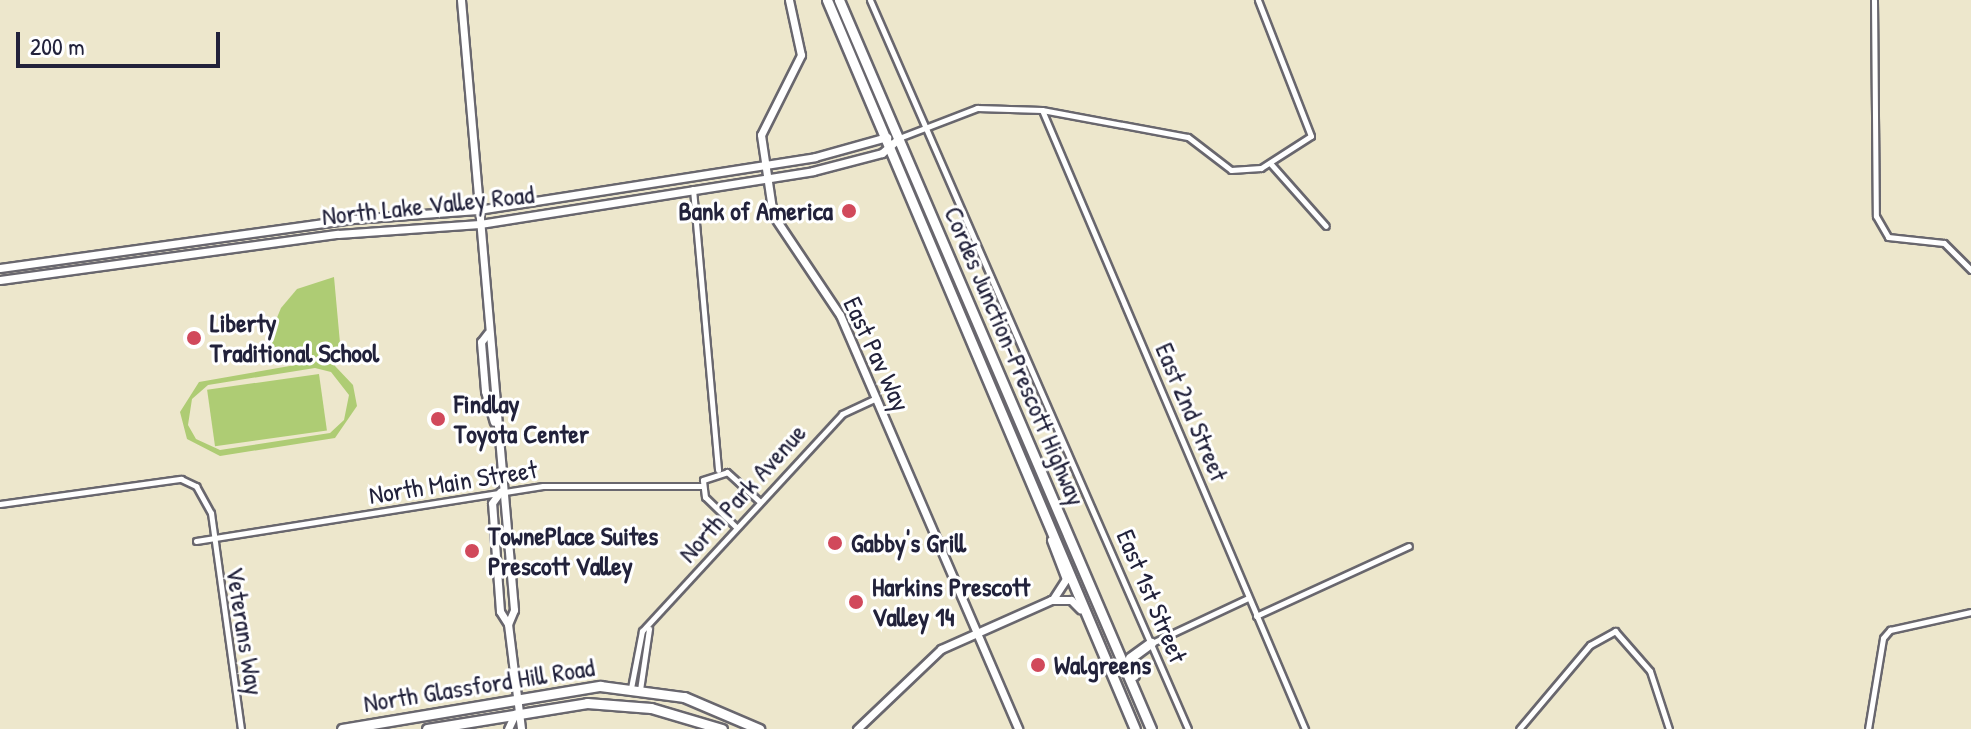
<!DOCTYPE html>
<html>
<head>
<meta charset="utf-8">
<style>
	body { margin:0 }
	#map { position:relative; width:1971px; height:729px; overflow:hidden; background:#ede7cc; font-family:"Patrick Hand",sans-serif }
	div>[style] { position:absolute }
	.green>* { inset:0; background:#aecc74; transform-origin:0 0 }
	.roads { filter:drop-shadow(2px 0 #69676e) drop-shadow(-2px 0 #69676e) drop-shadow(0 2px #69676e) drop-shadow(0 -2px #69676e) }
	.minor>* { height:5px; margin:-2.5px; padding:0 2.5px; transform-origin:2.5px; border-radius:2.5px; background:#fff }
	.tertiary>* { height:7px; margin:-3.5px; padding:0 3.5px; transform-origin:3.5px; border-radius:3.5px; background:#fff }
	.primary>* { height:9px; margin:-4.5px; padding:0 4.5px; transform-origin:4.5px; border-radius:4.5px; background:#fff }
	.dots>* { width:22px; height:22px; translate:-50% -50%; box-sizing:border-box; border:4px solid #fff; border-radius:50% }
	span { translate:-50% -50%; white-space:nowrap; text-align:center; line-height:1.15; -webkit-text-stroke:6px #fff; paint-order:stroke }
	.street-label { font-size:26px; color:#22223b }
	.poi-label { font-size:26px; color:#22223b; font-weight:700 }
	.right { translate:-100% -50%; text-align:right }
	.left { translate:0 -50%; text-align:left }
	.scale { position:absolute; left:16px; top:32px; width:204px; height:36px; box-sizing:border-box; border:4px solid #22223b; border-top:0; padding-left:10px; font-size:24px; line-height:28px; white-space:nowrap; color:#22223b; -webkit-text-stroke:6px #fff; paint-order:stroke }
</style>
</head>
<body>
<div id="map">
	<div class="green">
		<div style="clip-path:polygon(334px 277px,341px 354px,273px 363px,271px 332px,281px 308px,297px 289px)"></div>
		<div style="clip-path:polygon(evenodd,341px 357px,335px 366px,353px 385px,357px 406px,335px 438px,220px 456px,187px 439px,180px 412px,199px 382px,341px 357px,315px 368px,331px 372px,349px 395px,344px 420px,330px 433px,220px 450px,196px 439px,188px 425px,192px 399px,208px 385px,315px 368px)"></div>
		<div style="left:319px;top:374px;width:57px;height:113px;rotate:82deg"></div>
	</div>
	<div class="roads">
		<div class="minor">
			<div style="left:870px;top:0;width:795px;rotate:66.43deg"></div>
			<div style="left:1874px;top:0;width:216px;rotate:89.5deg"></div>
			<div style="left:1876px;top:216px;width:24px;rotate:60deg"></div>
			<div style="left:1888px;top:237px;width:56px;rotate:6.1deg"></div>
			<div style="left:1944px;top:243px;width:38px;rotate:45deg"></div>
			<div style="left:1042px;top:110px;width:673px;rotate:66.98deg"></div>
			<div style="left:899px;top:138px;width:84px;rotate:-21deg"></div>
			<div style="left:977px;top:108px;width:65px;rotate:1.8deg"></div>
			<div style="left:1042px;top:110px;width:148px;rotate:10.5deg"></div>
			<div style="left:1188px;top:137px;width:54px;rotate:37.5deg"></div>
			<div style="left:1231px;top:170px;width:30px;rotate:-4deg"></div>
			<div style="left:1261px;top:168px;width:59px;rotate:-32.6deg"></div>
			<div style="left:1311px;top:136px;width:146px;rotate:-111.3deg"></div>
			<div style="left:1270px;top:163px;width:84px;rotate:48.4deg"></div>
			<div style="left:693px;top:189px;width:282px;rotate:84.9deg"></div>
			<div style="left:0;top:504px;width:183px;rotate:-7.9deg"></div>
			<div style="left:181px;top:479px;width:17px;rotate:25deg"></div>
			<div style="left:196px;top:486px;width:31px;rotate:61deg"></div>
			<div style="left:211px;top:513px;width:218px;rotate:82.1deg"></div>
			<div style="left:736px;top:527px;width:43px;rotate:-135.9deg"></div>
			<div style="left:705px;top:497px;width:17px;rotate:-97deg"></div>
			<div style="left:703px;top:480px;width:25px;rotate:-18deg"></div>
			<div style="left:727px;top:472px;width:43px;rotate:42.2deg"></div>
			<div style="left:196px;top:541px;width:351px;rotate:-9deg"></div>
			<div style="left:543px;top:486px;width:158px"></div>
			<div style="left:1256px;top:616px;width:168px;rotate:-24.6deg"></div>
			<div style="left:1152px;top:643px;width:106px;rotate:-25.1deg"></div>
			<div style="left:631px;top:688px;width:58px;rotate:-79.1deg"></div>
			<div style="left:642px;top:631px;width:295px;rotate:-47.3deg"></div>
			<div style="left:842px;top:414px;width:38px;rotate:-25deg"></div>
			<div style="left:640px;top:690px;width:62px;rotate:-81.6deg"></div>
			<div style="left:1519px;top:729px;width:110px;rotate:-49.8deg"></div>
			<div style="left:1590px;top:645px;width:29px;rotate:-29deg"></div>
			<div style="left:1615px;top:631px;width:53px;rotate:48.8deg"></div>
			<div style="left:1650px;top:671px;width:61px;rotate:71.9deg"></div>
			<div style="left:1868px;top:729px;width:92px;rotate:-80.6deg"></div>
			<div style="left:1883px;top:638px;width:11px;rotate:-49deg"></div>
			<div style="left:1890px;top:630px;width:83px;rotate:-12.5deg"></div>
		</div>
		<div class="tertiary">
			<div style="left:461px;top:0;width:612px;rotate:85.03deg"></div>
			<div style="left:514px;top:610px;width:15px;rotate:113deg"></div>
			<div style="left:508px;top:624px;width:15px;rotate:-122deg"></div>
			<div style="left:500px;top:611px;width:108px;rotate:-94.2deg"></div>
			<div style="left:492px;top:503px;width:14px;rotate:-54deg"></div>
			<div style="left:789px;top:0;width:56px;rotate:77.7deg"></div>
			<div style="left:801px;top:55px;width:89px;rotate:116.6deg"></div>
			<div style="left:761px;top:135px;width:81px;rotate:81.5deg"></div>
			<div style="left:773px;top:215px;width:120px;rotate:56.2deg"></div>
			<div style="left:840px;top:315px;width:451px;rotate:66.7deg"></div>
			<div style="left:0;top:268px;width:356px;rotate:-7.9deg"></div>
			<div style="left:353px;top:219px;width:125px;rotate:-4.1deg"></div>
			<div style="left:478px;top:210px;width:341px;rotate:-8.9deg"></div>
			<div style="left:815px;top:157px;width:75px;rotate:-15.5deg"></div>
			<div style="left:0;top:280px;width:341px;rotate:-7.8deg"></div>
			<div style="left:338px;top:234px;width:142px;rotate:-4deg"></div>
			<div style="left:480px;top:224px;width:337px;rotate:-9deg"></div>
			<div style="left:813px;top:171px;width:71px;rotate:-14.6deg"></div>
			<div style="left:882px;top:153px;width:23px;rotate:-41deg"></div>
			<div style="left:488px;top:333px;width:11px;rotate:128deg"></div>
			<div style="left:481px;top:342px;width:49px;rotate:85.3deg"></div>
			<div style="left:485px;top:391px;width:32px;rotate:74deg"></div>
			<div style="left:1051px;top:540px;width:42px;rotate:69deg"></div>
			<div style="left:1066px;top:579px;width:24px;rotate:123deg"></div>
			<div style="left:508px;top:624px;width:106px;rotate:82.9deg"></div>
			<div style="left:508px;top:729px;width:17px;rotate:-65deg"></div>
			<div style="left:857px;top:729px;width:116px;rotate:-43.6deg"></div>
			<div style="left:941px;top:649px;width:120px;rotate:-24deg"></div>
			<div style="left:1051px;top:600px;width:20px"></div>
			<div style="left:1071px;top:600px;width:13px;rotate:45deg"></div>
		</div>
		<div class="primary">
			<div style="left:827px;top:0;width:791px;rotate:67.1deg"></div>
			<div style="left:839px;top:0;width:793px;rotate:66.83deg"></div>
			<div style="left:1134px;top:675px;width:17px;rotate:-103deg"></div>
			<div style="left:1130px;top:658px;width:26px;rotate:-36deg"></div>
			<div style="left:342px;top:729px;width:262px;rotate:-9.5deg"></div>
			<div style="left:600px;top:686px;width:85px;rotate:7.5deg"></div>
			<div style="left:684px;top:697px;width:82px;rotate:23.1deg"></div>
			<div style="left:427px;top:729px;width:162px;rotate:-9.2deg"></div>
			<div style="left:587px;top:703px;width:64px;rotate:4.5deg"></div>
			<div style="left:651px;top:708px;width:74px;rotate:16.5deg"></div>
		</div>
	</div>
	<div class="dots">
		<div style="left:849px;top:211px;background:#d1495b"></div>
		<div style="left:194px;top:338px;background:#d1495b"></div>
		<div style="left:438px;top:419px;background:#d1495b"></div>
		<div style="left:835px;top:543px;background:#d1495b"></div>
		<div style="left:472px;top:551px;background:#d1495b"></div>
		<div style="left:856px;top:602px;background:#d1495b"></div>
		<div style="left:1038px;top:665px;background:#d1495b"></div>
	</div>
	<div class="street-label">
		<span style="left:428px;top:205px;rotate:-6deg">North Lake Valley Road</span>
		<span style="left:877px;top:354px;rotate:65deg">East Pav Way</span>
		<span style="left:1015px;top:356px;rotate:67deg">Cordes Junction–Prescott Highway</span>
		<span style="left:1192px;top:412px;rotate:67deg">East 2nd Street</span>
		<span style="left:453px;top:482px;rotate:-9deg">North Main Street</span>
		<span style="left:742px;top:493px;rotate:-48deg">North Park Avenue</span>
		<span style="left:1152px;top:596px;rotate:67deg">East 1st Street</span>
		<span style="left:245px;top:631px;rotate:81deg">Veterans Way</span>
		<span style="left:479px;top:685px;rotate:-9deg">North Glassford Hill Road</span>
	</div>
	<div class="poi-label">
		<span class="right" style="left:833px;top:211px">Bank of America</span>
		<span class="left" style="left:210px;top:338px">Liberty<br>Traditional School</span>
		<span class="left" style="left:454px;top:419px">Findlay<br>Toyota Center</span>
		<span class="left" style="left:488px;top:551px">TownePlace Suites<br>Prescott Valley</span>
		<span class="left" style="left:851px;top:543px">Gabby's Grill</span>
		<span class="left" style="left:872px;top:602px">Harkins Prescott<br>Valley 14</span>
		<span class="left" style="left:1054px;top:665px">Walgreens</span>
	</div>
	<div class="scale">200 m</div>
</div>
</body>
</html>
